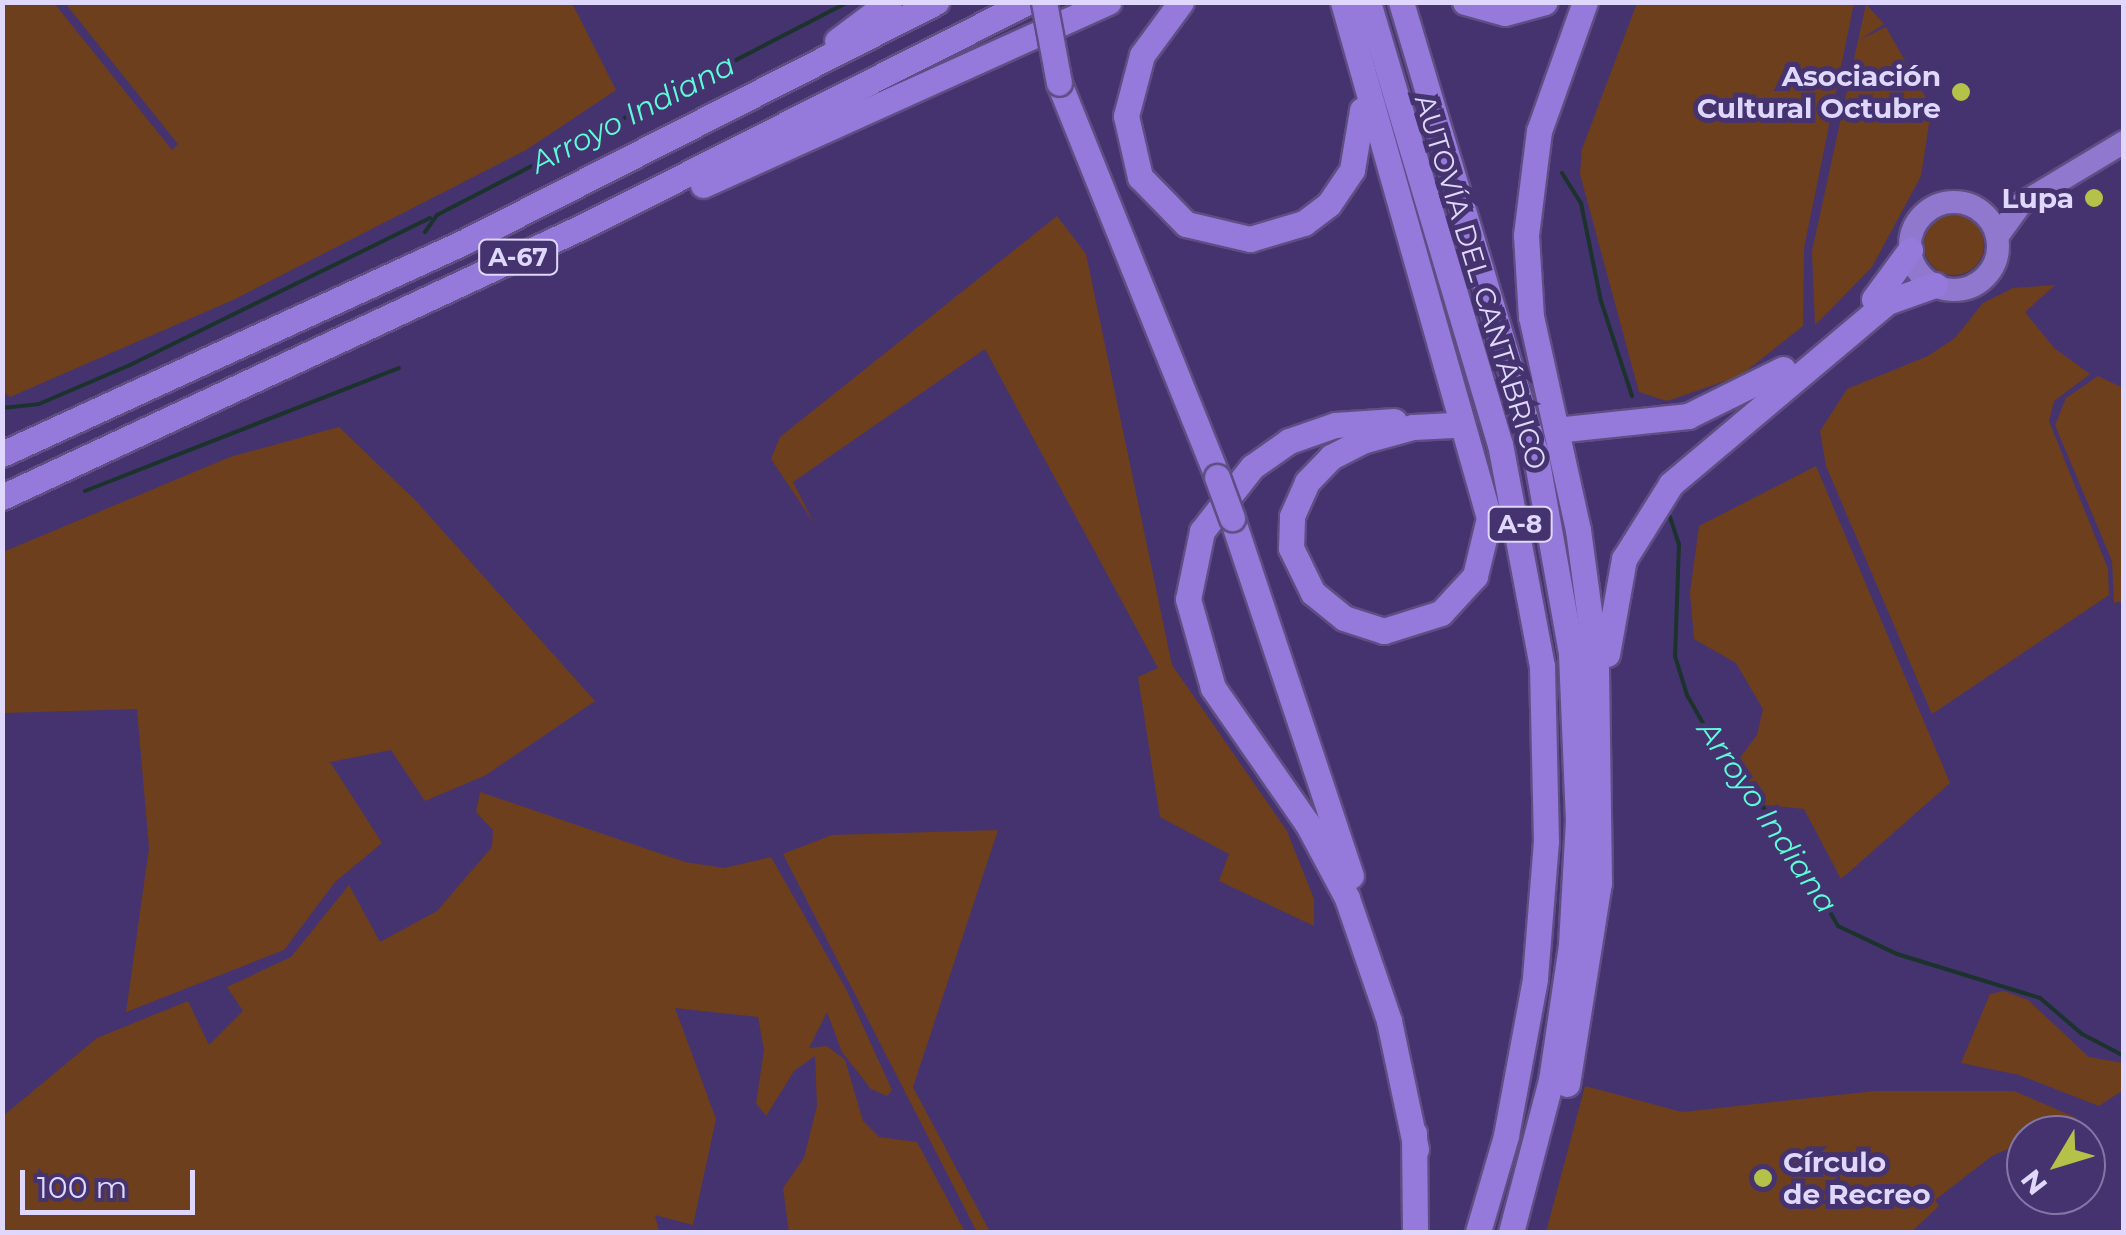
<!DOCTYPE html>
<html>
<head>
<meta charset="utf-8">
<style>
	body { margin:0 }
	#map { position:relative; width:2126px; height:1235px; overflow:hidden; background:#45336f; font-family:Montserrat,sans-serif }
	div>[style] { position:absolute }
	.green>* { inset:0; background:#6d3f1d }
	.round { border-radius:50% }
	.stream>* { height:4px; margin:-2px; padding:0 2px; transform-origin:2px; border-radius:2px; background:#1c322c }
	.highway-tunnel>* { height:25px; margin-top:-12.5px; transform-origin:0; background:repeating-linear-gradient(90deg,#5c4c84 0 25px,transparent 0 37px) }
	.roads { filter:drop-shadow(2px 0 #5e4e82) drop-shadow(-2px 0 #5e4e82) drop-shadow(0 2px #5e4e82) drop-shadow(0 -2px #5e4e82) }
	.major>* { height:22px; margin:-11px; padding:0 11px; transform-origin:11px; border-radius:11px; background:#8f78cd }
	.major>.ring { margin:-11px; padding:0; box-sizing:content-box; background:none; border:22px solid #8f78cd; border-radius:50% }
	.highway>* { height:25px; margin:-12.5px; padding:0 12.5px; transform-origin:12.5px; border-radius:12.5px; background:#9579db }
	.bridges { filter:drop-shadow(2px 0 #5e4e82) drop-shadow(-2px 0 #5e4e82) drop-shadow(0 2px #5e4e82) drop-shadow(0 -2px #5e4e82) }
	.highway-bridge>* { height:25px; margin:-12.5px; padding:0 12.5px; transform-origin:12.5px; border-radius:12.5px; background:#9579db }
	.dots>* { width:28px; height:28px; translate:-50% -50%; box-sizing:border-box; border:5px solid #45336f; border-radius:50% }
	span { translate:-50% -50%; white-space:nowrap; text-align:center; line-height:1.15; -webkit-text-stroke:10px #45336f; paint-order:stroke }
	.shield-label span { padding:2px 8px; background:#45336f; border:2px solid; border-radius:8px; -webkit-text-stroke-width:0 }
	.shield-label { font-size:25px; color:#dfd8fc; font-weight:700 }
	.poi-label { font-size:28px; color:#dfd8fc; font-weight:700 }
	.right { translate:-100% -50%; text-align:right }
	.left { translate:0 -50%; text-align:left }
	.street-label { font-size:28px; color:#dfd8fc }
	.water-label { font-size:30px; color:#5dfbd7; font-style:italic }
	.frame { position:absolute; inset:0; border:5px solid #dfd8fc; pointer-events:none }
	.north { position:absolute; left:2006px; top:1115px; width:100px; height:100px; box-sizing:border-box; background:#45336f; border:2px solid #8375a7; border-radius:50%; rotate:232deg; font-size:28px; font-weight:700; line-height:40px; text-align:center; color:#dfd8fc }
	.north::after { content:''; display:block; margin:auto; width:35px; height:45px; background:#b5c249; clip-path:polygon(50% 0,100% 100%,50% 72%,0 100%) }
	.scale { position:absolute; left:20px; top:1170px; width:175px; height:45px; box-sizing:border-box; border:5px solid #dfd8fc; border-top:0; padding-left:12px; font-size:30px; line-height:35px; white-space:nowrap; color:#dfd8fc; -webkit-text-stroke:8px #45336f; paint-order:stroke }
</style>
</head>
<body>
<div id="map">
	<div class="green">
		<div style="clip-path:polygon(3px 2px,54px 3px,172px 150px,178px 144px,65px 3px,572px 3px,616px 90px,526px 150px,233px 300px,10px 397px,2px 391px)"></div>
		<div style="clip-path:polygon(1637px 3px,1854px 3px,1804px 248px,1803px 326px,1740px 376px,1667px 401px,1639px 392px,1580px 174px,1582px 149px)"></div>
		<div style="clip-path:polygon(1866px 4px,1884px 24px,1859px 40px,1886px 27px,1938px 120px,1929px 124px,1921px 176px,1872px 267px,1815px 325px,1812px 251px)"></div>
		<div class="round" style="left:1924px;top:215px;width:60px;height:60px"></div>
		<div style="clip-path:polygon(1057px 216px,1086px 254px,1172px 665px,1287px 831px,1314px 899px,1314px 926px,1219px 881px,1229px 854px,1160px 817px,1138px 677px,1158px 668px,985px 349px,793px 482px,814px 523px,771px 459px,780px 437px)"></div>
		<div style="clip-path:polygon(2055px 285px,2025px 312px,2054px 348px,2090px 374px,2054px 401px,2049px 421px,2108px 569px,2109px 595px,1932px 714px,1826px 466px,1820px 431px,1847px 389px,1928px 356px,1955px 338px,1983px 303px,2013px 288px)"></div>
		<div style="clip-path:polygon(2098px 376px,2123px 388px,2124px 601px,2114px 603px,2112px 561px,2055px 425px,2066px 398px)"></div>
		<div style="clip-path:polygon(339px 427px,416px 501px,595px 701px,486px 775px,425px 801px,391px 750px,330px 762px,382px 843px,335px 882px,284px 950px,126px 1012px,149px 848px,137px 709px,3px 713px,3px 552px,230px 457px)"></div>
		<div style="clip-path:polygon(1816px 466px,1950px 783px,1841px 879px,1804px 809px,1756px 804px,1739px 759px,1757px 735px,1763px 709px,1736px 663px,1694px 639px,1690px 592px,1699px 526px)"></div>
		<div style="clip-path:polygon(480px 792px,685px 862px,724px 868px,771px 857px,846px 989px,892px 1090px,887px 1096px,871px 1089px,842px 1052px,827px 1012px,809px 1048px,827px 1046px,845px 1060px,863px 1121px,879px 1137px,917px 1142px,965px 1232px,789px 1232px,783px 1188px,804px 1158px,817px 1106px,815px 1056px,794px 1071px,766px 1116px,756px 1103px,764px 1050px,758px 1017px,675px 1008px,716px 1119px,693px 1225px,655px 1215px,659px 1232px,3px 1232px,3px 1116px,97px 1038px,188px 1001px,209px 1045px,243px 1011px,227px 987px,291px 957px,349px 885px,380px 942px,437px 911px,492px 847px,493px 830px,476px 812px)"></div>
		<div style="clip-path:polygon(998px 830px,913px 1087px,990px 1232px,977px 1232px,783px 854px,832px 835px)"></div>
		<div style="clip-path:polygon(2004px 991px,2028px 1000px,2089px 1057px,2123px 1063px,2123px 1090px,2099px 1106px,2019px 1075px,1961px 1063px,1990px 994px)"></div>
		<div style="clip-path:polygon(1585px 1086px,1682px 1112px,1875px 1091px,2014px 1091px,2077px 1118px,2026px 1135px,2026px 1141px,1992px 1156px,1935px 1200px,1939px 1206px,1911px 1232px,1546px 1232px)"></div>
	</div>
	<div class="stream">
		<div style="left:1562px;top:173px;width:36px;rotate:58deg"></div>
		<div style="left:1581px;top:203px;width:100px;rotate:78.5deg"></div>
		<div style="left:1601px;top:301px;width:100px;rotate:71.9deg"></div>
		<div style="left:425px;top:232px;width:21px;rotate:-55deg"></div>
		<div style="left:437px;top:215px;width:463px;rotate:-27.4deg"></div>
		<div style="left:2px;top:408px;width:37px;rotate:-6deg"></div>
		<div style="left:39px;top:404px;width:99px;rotate:-23.2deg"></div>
		<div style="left:130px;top:365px;width:334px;rotate:-26.1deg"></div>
		<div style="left:85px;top:491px;width:337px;rotate:-21.4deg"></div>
		<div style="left:1670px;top:517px;width:28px;rotate:72deg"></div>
		<div style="left:1679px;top:544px;width:112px;rotate:92deg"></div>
		<div style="left:1675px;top:656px;width:41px;rotate:72.9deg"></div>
		<div style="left:1687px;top:695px;width:77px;rotate:60.4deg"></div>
		<div style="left:1725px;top:762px;width:92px;rotate:49.9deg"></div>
		<div style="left:1784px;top:832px;width:108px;rotate:60.1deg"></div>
		<div style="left:1838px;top:926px;width:65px;rotate:25.4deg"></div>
		<div style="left:1897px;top:954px;width:150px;rotate:17.1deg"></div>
		<div style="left:2040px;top:998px;width:55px;rotate:40.6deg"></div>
		<div style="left:2082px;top:1034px;width:47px;rotate:27.6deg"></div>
	</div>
	<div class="highway-tunnel">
		<div style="left:1453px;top:425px;width:112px;rotate:2deg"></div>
	</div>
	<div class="roads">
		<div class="major">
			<div class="ring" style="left:1910px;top:202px;width:66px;height:66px"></div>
			<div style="left:1997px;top:237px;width:41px;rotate:-54deg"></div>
			<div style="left:2021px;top:204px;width:120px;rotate:-31deg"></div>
		</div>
		<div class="highway">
			<div style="left:1181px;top:2px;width:66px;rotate:126.3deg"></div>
			<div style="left:1142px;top:55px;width:63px;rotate:104.7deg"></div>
			<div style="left:1126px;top:116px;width:63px;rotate:77.1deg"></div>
			<div style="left:1140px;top:177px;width:66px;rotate:45.6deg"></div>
			<div style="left:1186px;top:224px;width:66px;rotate:13.2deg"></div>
			<div style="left:1250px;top:239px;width:56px;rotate:-16.5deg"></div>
			<div style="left:1304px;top:223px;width:31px;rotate:-37deg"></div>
			<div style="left:1329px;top:204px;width:41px;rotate:-55.9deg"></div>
			<div style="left:1352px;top:170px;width:61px;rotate:-80.5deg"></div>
			<div style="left:1343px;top:2px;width:536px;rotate:74.2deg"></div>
			<div style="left:1489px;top:518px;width:60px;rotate:103.6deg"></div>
			<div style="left:1475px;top:576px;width:50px;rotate:132.6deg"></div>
			<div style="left:1441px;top:613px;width:60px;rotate:162.5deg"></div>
			<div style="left:1384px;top:631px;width:42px;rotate:-162deg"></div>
			<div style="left:1344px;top:618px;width:40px;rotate:-141deg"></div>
			<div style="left:1313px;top:593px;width:50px;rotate:-116.1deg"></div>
			<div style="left:1291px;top:548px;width:32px;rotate:-88deg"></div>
			<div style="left:1292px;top:516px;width:37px;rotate:-66deg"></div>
			<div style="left:1307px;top:482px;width:35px;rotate:-46deg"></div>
			<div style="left:1331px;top:457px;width:35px;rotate:-27deg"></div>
			<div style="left:1362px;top:441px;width:53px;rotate:-15.4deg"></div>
			<div style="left:1413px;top:427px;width:40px;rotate:-2.9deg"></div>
			<div style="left:1368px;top:2px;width:461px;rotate:73.4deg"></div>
			<div style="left:1500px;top:444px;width:226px;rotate:79.3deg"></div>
			<div style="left:1542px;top:666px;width:175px;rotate:88.7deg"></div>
			<div style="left:1546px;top:841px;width:138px;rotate:94.6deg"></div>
			<div style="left:1535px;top:979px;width:160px;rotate:100.5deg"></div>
			<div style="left:1506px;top:1136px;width:100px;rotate:106.3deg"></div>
			<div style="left:1401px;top:2px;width:469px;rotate:73.4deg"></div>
			<div style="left:1535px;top:451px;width:206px;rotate:79.9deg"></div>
			<div style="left:1571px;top:654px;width:166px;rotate:87.6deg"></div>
			<div style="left:1578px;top:820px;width:125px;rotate:93.2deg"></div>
			<div style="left:1571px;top:945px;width:136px;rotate:98.4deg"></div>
			<div style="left:1551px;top:1080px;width:157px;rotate:104.7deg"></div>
			<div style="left:1465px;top:2px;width:41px;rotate:15.4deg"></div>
			<div style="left:1505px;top:13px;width:41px;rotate:-15.4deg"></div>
			<div style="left:837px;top:41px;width:65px;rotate:-36.9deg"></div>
			<div style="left:1059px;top:83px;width:424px;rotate:68.1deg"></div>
			<div style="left:703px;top:185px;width:445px;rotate:-24.3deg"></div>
			<div style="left:1874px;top:299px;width:61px;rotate:-53.7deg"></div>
			<div style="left:1394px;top:421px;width:59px;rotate:176.1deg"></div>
			<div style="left:1335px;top:425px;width:49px;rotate:160.8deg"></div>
			<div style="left:1289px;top:441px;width:45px;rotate:144.9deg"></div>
			<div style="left:1252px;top:467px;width:81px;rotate:128deg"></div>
			<div style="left:1202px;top:531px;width:69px;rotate:101.6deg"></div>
			<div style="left:1188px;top:599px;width:92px;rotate:74.3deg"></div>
			<div style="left:1213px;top:688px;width:165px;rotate:55.2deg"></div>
			<div style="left:1307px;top:823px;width:85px;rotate:61.9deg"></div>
			<div style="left:1347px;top:898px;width:130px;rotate:71.1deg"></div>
			<div style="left:1389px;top:1021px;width:131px;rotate:78.1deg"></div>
			<div style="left:1565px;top:429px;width:124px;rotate:-6deg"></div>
			<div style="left:1688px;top:416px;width:106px;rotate:-26.3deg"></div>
			<div style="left:2px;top:454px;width:508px;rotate:-24.65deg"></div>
			<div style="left:464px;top:242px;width:530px;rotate:-26.95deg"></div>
			<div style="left:2px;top:497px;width:646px;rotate:-24.98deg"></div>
			<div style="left:588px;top:224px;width:493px;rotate:-26.8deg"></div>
			<div style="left:1232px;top:518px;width:377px;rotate:71.6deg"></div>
			<div style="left:1607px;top:654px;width:97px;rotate:-79.9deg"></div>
			<div style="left:1624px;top:559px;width:89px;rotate:-57.9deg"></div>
			<div style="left:1671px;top:484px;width:282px;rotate:-40.1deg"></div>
			<div style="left:1887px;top:302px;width:51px;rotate:-19.5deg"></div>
			<div style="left:1567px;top:1084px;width:204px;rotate:-81deg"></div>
			<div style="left:1599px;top:883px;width:220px;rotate:-90.8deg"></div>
			<div style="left:1596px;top:663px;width:134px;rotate:-97.7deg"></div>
			<div style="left:1578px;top:530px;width:218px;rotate:-102.4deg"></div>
			<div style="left:1531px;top:317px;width:82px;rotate:-93.5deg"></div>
			<div style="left:1526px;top:235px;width:105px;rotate:-82.9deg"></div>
			<div style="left:1539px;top:131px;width:137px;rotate:-70.4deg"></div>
			<div style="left:1414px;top:1133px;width:99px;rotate:89.4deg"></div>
		</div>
	</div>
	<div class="bridges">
		<div class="highway-bridge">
			<div style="left:1044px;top:2px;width:82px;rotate:79.5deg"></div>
			<div style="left:1217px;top:477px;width:44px;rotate:69.9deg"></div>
		</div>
	</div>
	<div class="dots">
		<div style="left:1961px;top:92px;background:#b5c249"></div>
		<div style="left:2094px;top:198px;background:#b5c249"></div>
		<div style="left:1763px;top:1178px;background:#b5c249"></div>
	</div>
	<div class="shield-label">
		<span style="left:518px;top:257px">A-67</span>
		<span style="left:1520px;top:524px">A-8</span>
	</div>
	<div class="poi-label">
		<span class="right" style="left:1941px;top:92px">Asociación<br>Cultural Octubre</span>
		<span class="right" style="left:2074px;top:198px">Lupa</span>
		<span class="left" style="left:1783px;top:1178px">Círculo<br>de Recreo</span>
	</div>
	<div class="street-label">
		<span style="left:1481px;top:282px;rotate:73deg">AUTOVÍA DEL CANTÁBRICO</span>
	</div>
	<div class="water-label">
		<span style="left:633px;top:114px;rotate:-27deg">Arroyo Indiana</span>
		<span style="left:1767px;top:817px;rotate:56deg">Arroyo Indiana</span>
	</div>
	<div class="frame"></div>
	<div class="north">N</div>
	<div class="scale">100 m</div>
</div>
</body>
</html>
